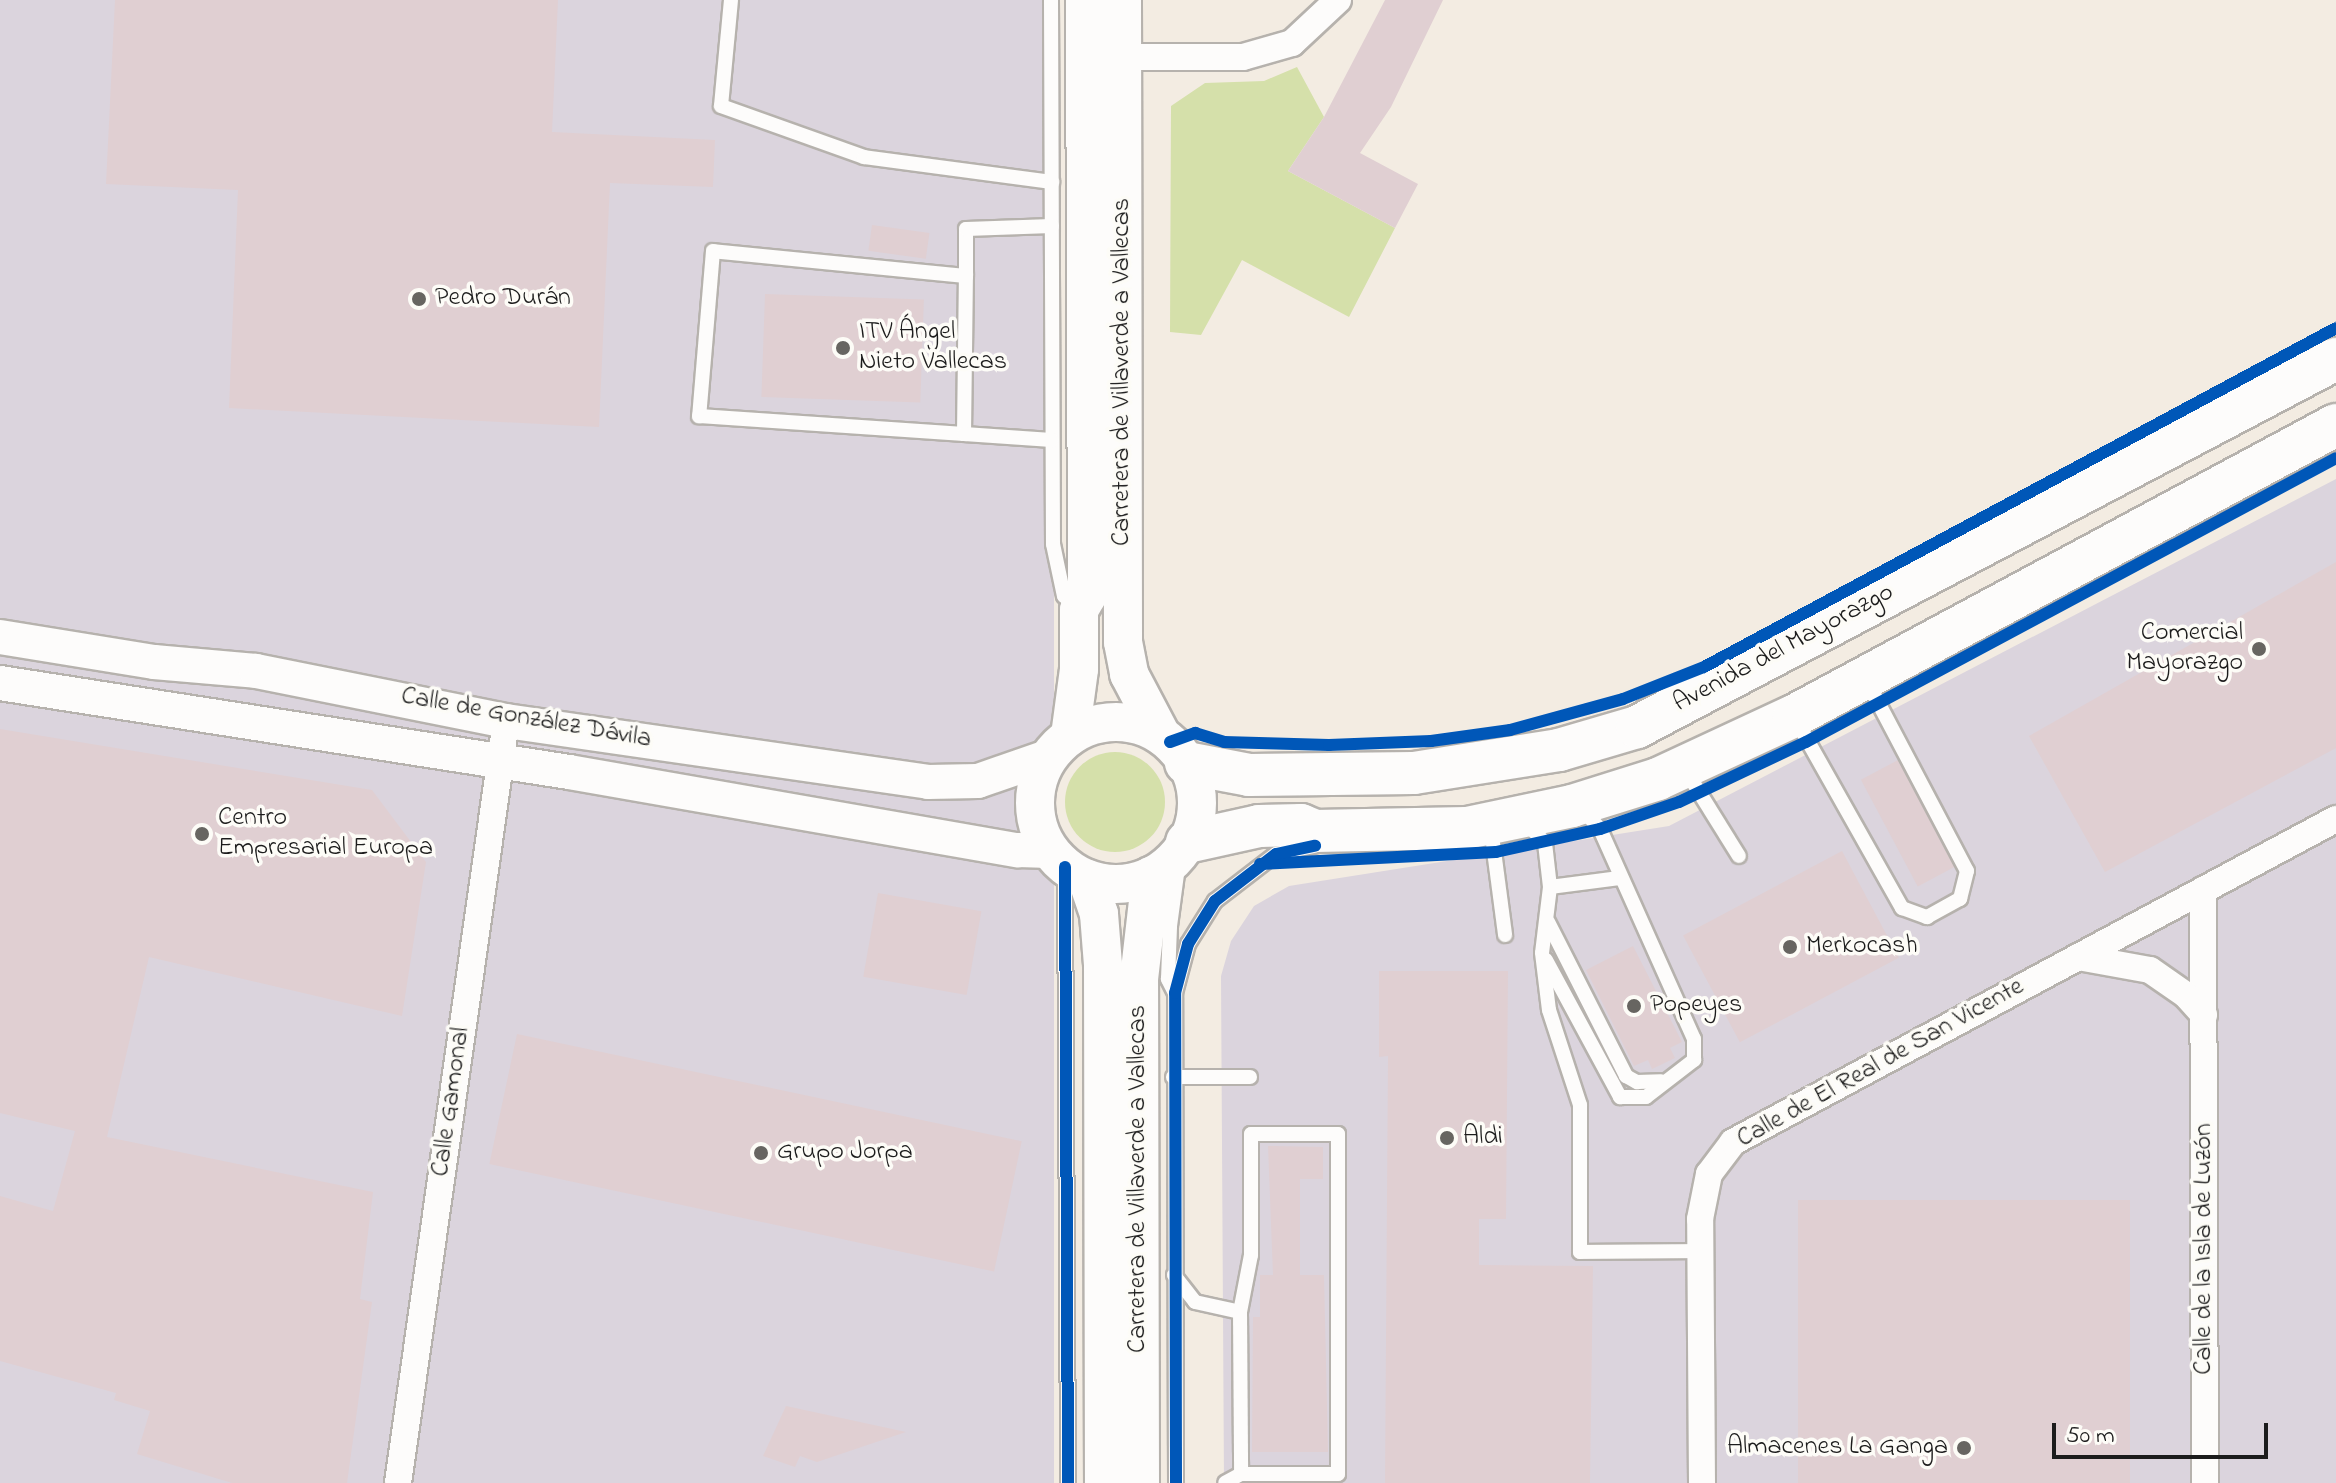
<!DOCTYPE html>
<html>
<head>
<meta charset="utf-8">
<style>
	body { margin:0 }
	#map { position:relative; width:2336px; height:1483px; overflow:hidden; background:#f3ece2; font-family:"Indie Flower",sans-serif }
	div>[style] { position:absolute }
	.industrial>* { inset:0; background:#dbd4dd; transform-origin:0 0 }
	.green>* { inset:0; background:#d5e0aa }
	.round { border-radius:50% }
	.building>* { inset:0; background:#e0cfd2; transform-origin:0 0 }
	.roads { filter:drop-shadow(2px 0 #b6b2ad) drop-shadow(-2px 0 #b6b2ad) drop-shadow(0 2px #b6b2ad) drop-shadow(0 -2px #b6b2ad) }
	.service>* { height:14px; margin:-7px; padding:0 7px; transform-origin:7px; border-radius:7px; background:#fdfcfb }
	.minor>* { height:26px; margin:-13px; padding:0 13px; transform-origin:13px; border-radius:13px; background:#fdfcfb }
	.tertiary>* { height:34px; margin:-17px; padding:0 17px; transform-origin:17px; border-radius:17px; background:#fdfcfb }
	.secondary>* { height:38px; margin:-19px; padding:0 19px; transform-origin:19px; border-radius:19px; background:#fdfcfb }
	.secondary>.ring { margin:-19px; padding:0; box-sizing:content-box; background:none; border:38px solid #fdfcfb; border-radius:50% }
	.primary>* { height:42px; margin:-21px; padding:0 21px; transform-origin:21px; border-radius:21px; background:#fdfcfb }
	.cycleway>* { height:12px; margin:-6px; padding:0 6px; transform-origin:6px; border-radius:6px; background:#0057b8 }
	.dots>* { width:22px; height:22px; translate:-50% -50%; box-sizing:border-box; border:4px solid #fdfcf7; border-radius:50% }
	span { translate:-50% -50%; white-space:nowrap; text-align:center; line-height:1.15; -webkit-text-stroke:7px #fdfcf7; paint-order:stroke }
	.poi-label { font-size:26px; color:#1c1c1c }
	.left { translate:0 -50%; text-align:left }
	.right { translate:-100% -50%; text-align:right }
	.street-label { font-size:26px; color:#1c1c1c }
	.scale { position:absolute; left:2052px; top:1423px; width:216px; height:36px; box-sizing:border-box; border:4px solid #1c1c1c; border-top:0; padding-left:10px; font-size:24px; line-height:28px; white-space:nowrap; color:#1c1c1c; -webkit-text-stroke:6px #fdfcf7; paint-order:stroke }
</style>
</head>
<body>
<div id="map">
	<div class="industrial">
		<div style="left:0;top:0;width:1054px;height:1483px"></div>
		<div style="clip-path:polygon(2336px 479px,2336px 1483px,1224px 1483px,1221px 976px,1231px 941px,1254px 906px,1289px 886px,1669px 826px)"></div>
	</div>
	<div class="green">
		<div style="clip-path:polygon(1297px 67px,1324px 117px,1288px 171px,1395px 228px,1349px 317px,1242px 260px,1201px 335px,1170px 332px,1171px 106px,1205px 83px,1264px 81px)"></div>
		<div class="round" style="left:1065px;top:752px;width:100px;height:100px"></div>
	</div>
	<div class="building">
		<div style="clip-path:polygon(115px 0,558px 0,552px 132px,715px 140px,713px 187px,610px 183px,599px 427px,229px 408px,238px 190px,106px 184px)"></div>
		<div style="clip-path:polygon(1385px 0,1443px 0,1391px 107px,1360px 153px,1418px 184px,1395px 228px,1288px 171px,1324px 117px)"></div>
		<div style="left:872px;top:225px;width:58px;height:26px;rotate:8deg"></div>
		<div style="left:765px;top:294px;width:159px;height:103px;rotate:2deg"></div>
		<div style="clip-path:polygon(2336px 562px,2336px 748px,2105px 872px,2029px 736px)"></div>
		<div style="clip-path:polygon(0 729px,372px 790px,426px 862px,402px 1016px,149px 957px,107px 1137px,373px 1192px,360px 1299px,372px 1302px,347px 1483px,232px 1483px,137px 1454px,150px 1411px,114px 1400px,116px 1393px,0 1361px,0 1196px,53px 1211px,75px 1131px,0 1113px)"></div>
		<div style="left:1898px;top:760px;width:121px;height:42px;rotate:62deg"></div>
		<div style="left:1842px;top:851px;width:121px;height:180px;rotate:62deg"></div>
		<div style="left:878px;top:893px;width:105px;height:85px;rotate:10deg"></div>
		<div style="clip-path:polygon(1633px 946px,1682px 1042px,1670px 1048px,1675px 1058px,1652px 1069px,1648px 1060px,1634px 1066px,1586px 970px)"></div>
		<div style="clip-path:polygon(1379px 971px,1508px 971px,1506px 1219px,1479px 1219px,1479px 1265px,1593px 1266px,1590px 1483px,1385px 1483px,1388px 1056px,1379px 1057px)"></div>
		<div style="left:517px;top:1034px;width:516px;height:133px;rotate:12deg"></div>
		<div style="clip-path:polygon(1268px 1146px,1323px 1147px,1323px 1179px,1300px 1179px,1300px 1275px,1324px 1275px,1328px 1452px,1252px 1452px,1253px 1317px,1260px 1317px,1260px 1275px,1273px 1275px)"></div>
		<div style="left:2130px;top:1200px;width:283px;height:332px;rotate:90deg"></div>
		<div style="clip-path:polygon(786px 1406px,906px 1432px,817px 1462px,800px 1456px,795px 1467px,763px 1456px)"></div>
	</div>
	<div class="roads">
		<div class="service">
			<div style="left:731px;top:0;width:106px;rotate:95.4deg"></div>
			<div style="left:721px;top:106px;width:152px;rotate:19.6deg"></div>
			<div style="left:864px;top:157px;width:190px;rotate:7.6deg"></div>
			<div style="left:1051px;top:0;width:544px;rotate:89.79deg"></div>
			<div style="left:1053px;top:544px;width:53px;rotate:78.1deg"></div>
			<div style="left:1064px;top:596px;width:18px;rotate:41deg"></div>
			<div style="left:966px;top:276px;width:254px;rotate:-174.4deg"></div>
			<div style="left:713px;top:251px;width:166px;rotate:94.8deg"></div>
			<div style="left:699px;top:416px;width:266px;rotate:3.9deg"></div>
			<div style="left:964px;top:434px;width:158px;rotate:-89.3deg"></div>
			<div style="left:966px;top:276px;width:47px;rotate:-90deg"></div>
			<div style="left:966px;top:229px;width:86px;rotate:-2deg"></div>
			<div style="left:964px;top:434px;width:88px;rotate:3.9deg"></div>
			<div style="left:1796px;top:720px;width:216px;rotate:60.6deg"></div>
			<div style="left:1902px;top:908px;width:27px;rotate:20deg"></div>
			<div style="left:1927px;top:917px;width:38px;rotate:-29deg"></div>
			<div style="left:1960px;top:899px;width:29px;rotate:-76deg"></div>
			<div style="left:1967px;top:871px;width:215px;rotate:-117.8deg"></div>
			<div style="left:1686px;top:771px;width:100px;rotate:58.1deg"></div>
			<div style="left:1525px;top:822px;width:29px;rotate:46deg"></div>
			<div style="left:1545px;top:843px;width:44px;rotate:83.5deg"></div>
			<div style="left:1550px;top:887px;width:66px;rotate:96.9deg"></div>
			<div style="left:1542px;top:953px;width:57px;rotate:83deg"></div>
			<div style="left:1549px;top:1010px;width:100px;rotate:71.9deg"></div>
			<div style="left:1580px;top:1105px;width:147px;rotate:90deg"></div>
			<div style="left:1580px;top:1252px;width:120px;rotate:-0.5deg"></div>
			<div style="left:1491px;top:828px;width:108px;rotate:82.5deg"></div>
			<div style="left:1065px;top:867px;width:616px;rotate:89.72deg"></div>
			<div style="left:1550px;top:887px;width:70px;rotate:-7.4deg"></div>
			<div style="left:1548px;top:922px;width:173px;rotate:63.1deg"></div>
			<div style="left:1626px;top:1076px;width:13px;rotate:29deg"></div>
			<div style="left:1637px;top:1082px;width:24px;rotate:-2deg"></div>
			<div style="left:1546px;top:960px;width:156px;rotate:61.6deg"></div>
			<div style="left:1620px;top:1097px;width:26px"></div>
			<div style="left:1646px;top:1097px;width:61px;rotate:-37.6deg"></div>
			<div style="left:1694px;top:1060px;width:21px;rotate:-90deg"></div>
			<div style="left:1694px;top:1039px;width:230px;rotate:-114.1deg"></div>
			<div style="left:1600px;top:829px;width:25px;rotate:-132deg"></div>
			<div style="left:1175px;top:993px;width:16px;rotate:-117deg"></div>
			<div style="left:1168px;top:979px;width:53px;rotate:-87.8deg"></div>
			<div style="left:1170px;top:926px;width:75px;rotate:-82.3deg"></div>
			<div style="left:1173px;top:1077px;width:77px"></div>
			<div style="left:1174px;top:1275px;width:34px;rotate:52deg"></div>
			<div style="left:1195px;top:1302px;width:46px;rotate:12.5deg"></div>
			<div style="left:1240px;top:1312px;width:58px;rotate:-79.1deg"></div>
			<div style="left:1251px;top:1255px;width:121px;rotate:-90deg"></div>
			<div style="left:1251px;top:1134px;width:87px"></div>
			<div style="left:1338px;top:1134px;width:340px;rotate:90deg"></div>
			<div style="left:1338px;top:1474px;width:97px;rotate:180deg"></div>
			<div style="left:1241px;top:1474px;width:18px;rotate:151deg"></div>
			<div style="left:1240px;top:1312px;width:162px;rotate:89.6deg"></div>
			<div style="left:1176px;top:1483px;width:490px;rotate:-90.1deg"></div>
			<div style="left:1175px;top:993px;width:51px;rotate:-75.1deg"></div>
			<div style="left:1188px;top:944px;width:51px;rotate:-57.9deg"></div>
			<div style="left:1215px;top:901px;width:77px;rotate:-37.6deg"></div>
			<div style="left:1276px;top:854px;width:40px;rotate:-12deg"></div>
		</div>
		<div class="minor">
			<div style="left:1123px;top:57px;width:120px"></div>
			<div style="left:1243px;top:57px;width:51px;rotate:-15.9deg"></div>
			<div style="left:1292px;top:43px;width:63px;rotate:-43.1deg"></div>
			<div style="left:2203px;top:890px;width:593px;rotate:89.81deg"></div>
			<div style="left:2078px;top:957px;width:73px;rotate:10.2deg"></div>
			<div style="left:2150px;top:970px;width:44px;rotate:34.8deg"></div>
			<div style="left:2186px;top:995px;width:27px;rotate:48deg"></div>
			<div style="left:398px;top:1483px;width:770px;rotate:-81.93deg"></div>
			<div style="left:1702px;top:1483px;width:264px;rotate:-90.4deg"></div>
			<div style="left:1700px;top:1219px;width:46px;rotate:-78.7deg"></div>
			<div style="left:1709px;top:1174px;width:40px;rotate:-53deg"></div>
			<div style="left:1733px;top:1142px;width:684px;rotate:-28.18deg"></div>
		</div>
		<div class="tertiary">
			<div style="left:0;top:637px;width:156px;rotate:9.2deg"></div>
			<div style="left:154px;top:662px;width:102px;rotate:5deg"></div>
			<div style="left:256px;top:671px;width:255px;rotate:11.3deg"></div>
			<div style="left:506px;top:721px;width:426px;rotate:8.2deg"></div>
			<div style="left:928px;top:782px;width:50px;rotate:-1.1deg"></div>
			<div style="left:978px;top:781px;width:76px;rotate:-19.1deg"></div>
			<div style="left:0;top:683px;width:576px;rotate:8.89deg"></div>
			<div style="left:569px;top:772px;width:456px;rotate:9.9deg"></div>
			<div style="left:1018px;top:850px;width:32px;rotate:2deg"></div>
		</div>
		<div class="secondary">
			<div style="left:1122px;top:0;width:642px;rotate:89.91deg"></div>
			<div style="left:1123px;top:642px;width:33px;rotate:79deg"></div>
			<div style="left:1129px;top:674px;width:69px;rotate:62.3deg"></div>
			<div class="ring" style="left:1035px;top:722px;width:124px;height:124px"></div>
			<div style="left:1070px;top:736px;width:68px;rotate:-82.3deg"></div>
			<div style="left:1079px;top:669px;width:59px;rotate:-90deg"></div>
			<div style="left:1079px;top:610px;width:16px;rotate:-60deg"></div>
			<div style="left:1087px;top:596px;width:596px;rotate:-90.19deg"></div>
			<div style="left:1087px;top:879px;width:37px;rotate:71deg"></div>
			<div style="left:1099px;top:914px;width:51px;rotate:85.5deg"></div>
			<div style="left:1103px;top:965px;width:518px;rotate:89.89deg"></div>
			<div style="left:1140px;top:1483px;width:504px;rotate:-90.11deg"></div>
			<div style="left:1139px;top:979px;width:104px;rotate:-83.4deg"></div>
		</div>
		<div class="primary">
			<div style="left:1186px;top:763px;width:64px;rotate:10.8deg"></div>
			<div style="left:1249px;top:775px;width:165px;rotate:-0.7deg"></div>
			<div style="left:1414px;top:773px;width:147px;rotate:-9deg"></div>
			<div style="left:1559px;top:750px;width:81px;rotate:-16.4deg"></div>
			<div style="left:1637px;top:727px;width:790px;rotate:-27.77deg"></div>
			<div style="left:1187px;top:842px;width:74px;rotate:-12.5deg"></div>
			<div style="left:1259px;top:826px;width:42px;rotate:-1.4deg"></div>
			<div style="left:1301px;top:825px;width:15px;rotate:23deg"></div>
			<div style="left:1315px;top:831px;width:152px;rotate:-1.1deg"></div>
			<div style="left:1467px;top:828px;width:107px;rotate:-11.8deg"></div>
			<div style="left:1572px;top:806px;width:90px;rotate:-17.4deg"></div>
			<div style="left:1658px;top:779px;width:150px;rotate:-24.9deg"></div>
			<div style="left:1794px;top:716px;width:615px;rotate:-28.23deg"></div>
		</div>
	</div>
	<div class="cycleway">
		<div style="left:1170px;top:742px;width:27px;rotate:-20deg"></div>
		<div style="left:1195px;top:733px;width:30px;rotate:17deg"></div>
		<div style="left:1224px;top:742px;width:105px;rotate:1.6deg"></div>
		<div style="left:1329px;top:745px;width:102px;rotate:-2.2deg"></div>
		<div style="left:1431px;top:741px;width:80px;rotate:-7.9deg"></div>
		<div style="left:1510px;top:730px;width:117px;rotate:-15.3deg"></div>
		<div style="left:1623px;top:699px;width:87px;rotate:-21.6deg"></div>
		<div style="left:1704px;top:667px;width:717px;rotate:-28.21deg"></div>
		<div style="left:1260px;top:864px;width:236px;rotate:-2.9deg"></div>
		<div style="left:1496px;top:852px;width:107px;rotate:-12.5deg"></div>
		<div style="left:1600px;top:829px;width:83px;rotate:-18.9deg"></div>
		<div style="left:1679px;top:802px;width:140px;rotate:-25.3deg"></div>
		<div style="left:1806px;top:742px;width:601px;rotate:-28.18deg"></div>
		<div style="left:1065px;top:867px;width:616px;rotate:89.72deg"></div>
		<div style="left:1176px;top:1483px;width:490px;rotate:-90.1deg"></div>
		<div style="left:1175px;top:993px;width:51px;rotate:-75.1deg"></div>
		<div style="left:1188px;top:944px;width:51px;rotate:-57.9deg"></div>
		<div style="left:1215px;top:901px;width:77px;rotate:-37.6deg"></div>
		<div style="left:1276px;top:854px;width:40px;rotate:-12deg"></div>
	</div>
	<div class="dots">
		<div style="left:419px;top:299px;background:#676561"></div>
		<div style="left:843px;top:348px;background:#676561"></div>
		<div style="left:2259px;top:649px;background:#676561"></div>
		<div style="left:202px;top:834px;background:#676561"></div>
		<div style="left:1790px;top:947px;background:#676561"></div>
		<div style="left:1634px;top:1006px;background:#676561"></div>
		<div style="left:1447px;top:1138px;background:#676561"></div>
		<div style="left:761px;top:1153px;background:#676561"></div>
		<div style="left:1964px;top:1448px;background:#676561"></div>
	</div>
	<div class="poi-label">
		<span class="left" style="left:435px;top:299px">Pedro Durán</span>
		<span class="left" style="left:859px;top:348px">ITV Ángel<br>Nieto Vallecas</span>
		<span class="right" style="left:2243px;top:649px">Comercial<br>Mayorazgo</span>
		<span class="left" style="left:218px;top:834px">Centro<br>Empresarial Europa</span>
		<span class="left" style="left:1806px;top:947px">Merkocash</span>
		<span class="left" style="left:1650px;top:1006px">Popeyes</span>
		<span class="left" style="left:1463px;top:1138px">Aldi</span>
		<span class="left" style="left:777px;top:1153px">Grupo Jorpa</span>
		<span class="right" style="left:1948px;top:1448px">Almacenes La Ganga</span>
	</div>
	<div class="street-label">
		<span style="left:1123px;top:372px;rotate:-90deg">Carretera de Villaverde a Vallecas</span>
		<span style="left:1784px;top:649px;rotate:-28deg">Avenida del Mayorazgo</span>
		<span style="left:526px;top:719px;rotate:10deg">Calle de González Dávila</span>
		<span style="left:1881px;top:1064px;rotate:-29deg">Calle de El Real de San Vicente</span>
		<span style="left:452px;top:1102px;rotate:-82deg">Calle Gamonal</span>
		<span style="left:1139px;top:1179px;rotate:-90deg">Carretera de Villaverde a Vallecas</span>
		<span style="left:2205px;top:1249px;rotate:-90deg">Calle de la Isla de Luzón</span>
	</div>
	<div class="scale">50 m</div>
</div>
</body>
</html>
